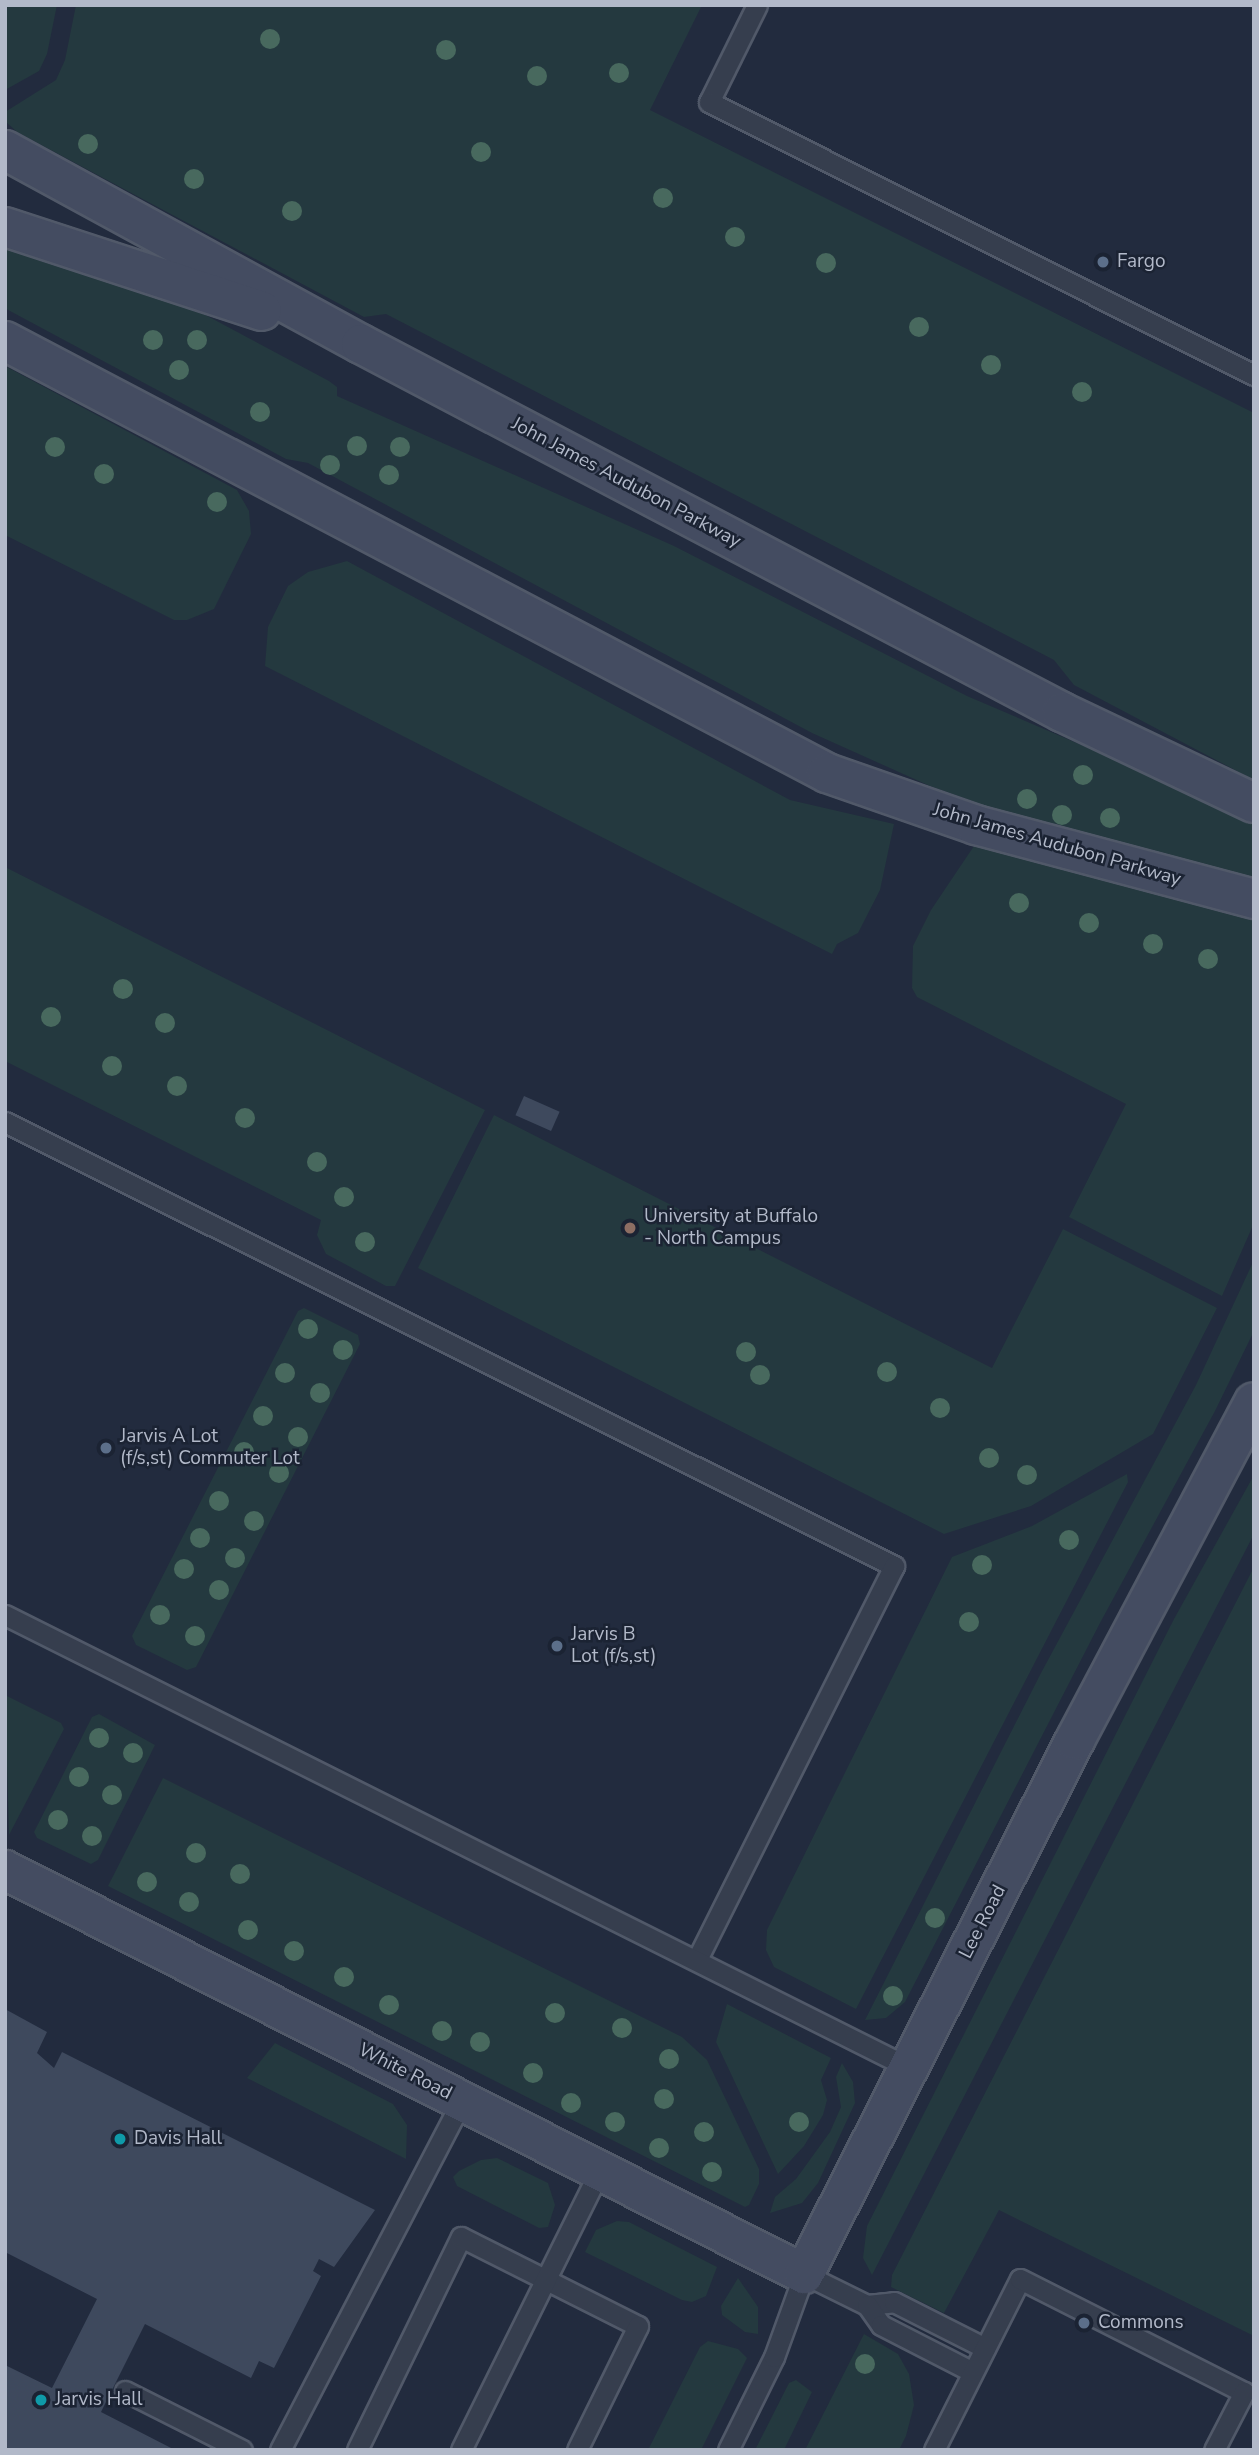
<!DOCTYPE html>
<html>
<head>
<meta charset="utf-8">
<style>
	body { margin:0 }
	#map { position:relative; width:1259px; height:2455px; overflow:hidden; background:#222b3e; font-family:"Nunito Sans",sans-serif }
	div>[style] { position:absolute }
	.green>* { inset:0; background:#24393f }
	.building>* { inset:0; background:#3e495d; transform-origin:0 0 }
	.roads { filter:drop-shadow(2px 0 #515969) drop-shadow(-2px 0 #515969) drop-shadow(0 2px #515969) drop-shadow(0 -2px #515969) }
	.lane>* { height:19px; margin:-9.5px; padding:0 9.5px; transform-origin:9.5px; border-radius:9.5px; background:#363e4e }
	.secondary>* { height:38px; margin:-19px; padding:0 19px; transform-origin:19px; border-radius:19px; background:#444c61 }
	.trees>* { width:20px; height:20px; margin:-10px; border-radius:50%; background:#48695e }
	.dots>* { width:19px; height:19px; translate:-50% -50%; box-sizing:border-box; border:4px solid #1b2333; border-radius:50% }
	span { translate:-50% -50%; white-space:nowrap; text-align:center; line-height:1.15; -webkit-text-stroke:5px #1b2333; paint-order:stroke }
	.poi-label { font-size:19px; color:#b2b9c9 }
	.left { translate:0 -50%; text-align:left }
	.street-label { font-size:19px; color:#b2b9c9 }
	.frame { position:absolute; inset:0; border:7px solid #b2b9c9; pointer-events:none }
</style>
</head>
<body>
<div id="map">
	<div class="green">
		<div style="clip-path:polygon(5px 5px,57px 5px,47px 54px,39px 71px,5px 90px)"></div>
		<div style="clip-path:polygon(76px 5px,702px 5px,650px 110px,1254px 413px,1254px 780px,1074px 685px,1054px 660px,386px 314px,364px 317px,17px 132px,5px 121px,5px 112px,56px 80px,65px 60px)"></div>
		<div style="clip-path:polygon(5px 240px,183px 303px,329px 381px,337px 387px,337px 396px,674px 546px,967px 696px,1254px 819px,1254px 882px,1014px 816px,930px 786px,812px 733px,308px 463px,286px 459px,10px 311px,5px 308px)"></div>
		<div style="clip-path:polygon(5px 366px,237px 490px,249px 511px,251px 534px,214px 609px,187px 620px,174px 620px,5px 535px)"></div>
		<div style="clip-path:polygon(347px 561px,790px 800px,894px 824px,880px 890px,858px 933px,837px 944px,832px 954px,265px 666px,268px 627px,288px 586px,308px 572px)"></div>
		<div style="clip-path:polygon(976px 843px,1254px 913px,1254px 1223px,1222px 1296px,1069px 1217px,1126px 1104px,917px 997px,912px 988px,913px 946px,931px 910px)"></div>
		<div style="clip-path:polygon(5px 867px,485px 1110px,395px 1286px,386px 1286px,326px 1254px,317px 1235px,321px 1220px,5px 1061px)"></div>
		<div style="clip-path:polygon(494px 1115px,992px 1368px,1063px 1229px,1217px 1308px,1153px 1434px,1031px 1506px,944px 1534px,418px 1268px)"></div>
		<div style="clip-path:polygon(1254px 1260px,1254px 1331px,1215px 1411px,1100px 1623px,905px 2002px,886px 2018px,865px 2020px,1041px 1673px,1196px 1385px)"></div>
		<div style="clip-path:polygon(304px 1308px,358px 1335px,360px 1344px,196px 1667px,187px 1670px,136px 1645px,132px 1636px,298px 1311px)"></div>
		<div style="clip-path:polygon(1127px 1474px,1128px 1482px,856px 2009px,774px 1967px,766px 1950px,767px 1930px,952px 1557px,1032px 1526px)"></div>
		<div style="clip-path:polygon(1254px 1475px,1254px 1534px,872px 2275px,863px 2258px,867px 2226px,1174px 1619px)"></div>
		<div style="clip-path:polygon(1254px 1567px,1254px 2336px,999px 2210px,944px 2313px,891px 2287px,892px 2275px)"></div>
		<div style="clip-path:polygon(5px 1695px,61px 1723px,64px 1729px,9px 1835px)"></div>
		<div style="clip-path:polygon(99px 1714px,155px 1745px,98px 1860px,91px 1864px,37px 1838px,34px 1832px,92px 1717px)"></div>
		<div style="clip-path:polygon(163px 1778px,682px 2037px,707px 2060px,759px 2169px,759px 2184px,749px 2205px,745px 2207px,108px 1886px)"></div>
		<div style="clip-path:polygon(727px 2004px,831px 2058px,821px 2080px,827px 2100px,823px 2115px,804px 2146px,778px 2174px,716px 2042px)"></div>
		<div style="clip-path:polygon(275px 2043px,393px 2104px,407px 2125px,406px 2159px,247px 2078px)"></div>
		<div style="clip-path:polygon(842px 2063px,853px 2082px,855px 2103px,818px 2183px,802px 2203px,770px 2213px,775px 2197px,796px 2179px,830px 2132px,841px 2107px,836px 2077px)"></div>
		<div style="clip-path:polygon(497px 2158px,548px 2183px,555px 2205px,548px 2227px,539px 2228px,457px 2186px,453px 2177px,459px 2171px,481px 2160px)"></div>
		<div style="clip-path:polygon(617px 2221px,629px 2222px,717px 2267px,706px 2296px,692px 2302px,682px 2300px,585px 2252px,596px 2230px)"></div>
		<div style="clip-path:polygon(738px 2278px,758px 2307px,758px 2334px,745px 2332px,722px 2315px,721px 2306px)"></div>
		<div style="clip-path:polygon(864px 2334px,898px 2354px,909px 2374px,914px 2405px,906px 2436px,899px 2450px,805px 2450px)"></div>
		<div style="clip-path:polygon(708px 2341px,738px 2349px,747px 2358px,701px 2450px,648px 2450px,700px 2347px)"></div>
		<div style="clip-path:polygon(796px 2380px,812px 2392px,784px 2450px,755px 2450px,789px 2383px)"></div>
	</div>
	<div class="building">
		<div style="left:524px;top:1096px;width:39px;height:21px;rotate:24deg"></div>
		<div style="clip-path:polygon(5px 2009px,47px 2032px,37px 2053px,54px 2068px,62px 2052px,375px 2210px,334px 2267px,319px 2259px,313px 2271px,321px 2276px,274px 2368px,259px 2361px,251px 2378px,145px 2324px,101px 2412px,175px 2450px,5px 2450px,5px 2365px,52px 2388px,97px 2299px,5px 2252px)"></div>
	</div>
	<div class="roads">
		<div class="lane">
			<div style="left:757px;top:5px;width:108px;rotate:116.3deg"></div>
			<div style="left:709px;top:102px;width:610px;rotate:26.61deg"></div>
			<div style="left:5px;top:1122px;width:994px;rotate:26.54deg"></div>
			<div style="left:894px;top:1566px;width:441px;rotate:116.6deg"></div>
			<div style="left:5px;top:1615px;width:1012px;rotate:26.59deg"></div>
			<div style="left:867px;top:2305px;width:27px;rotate:-6deg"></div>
			<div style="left:894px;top:2302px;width:102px;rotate:26.8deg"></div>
			<div style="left:125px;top:2391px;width:131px;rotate:26.8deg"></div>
			<div style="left:280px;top:2450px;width:394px;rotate:-62.5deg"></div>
			<div style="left:357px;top:2450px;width:237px;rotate:-64deg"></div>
			<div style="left:461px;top:2237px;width:198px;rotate:26.7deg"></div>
			<div style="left:638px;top:2326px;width:138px;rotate:116.2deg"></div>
			<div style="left:461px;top:2450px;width:313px;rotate:-63.6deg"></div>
			<div style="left:728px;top:2450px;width:104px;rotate:-63.7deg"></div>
			<div style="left:774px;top:2357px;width:88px;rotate:-70.1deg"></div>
			<div style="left:804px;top:2274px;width:70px;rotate:26.2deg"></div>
			<div style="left:867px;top:2305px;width:24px;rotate:55deg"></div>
			<div style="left:881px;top:2325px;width:103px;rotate:27.1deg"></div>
			<div style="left:934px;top:2450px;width:191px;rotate:-63.3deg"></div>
			<div style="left:1020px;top:2279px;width:251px;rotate:26.8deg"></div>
			<div style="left:1244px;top:2392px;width:65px;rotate:117.3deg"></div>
		</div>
		<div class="secondary">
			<div style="left:5px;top:150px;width:405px;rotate:28.6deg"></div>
			<div style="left:361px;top:344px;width:792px;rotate:27.7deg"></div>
			<div style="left:1062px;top:712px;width:212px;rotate:25.4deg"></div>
			<div style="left:5px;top:227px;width:270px;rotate:18.1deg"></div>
			<div style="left:5px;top:341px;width:929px;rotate:27.72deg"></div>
			<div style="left:827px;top:773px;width:158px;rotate:19.2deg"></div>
			<div style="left:976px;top:825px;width:288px;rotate:14.9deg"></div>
			<div style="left:5px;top:1870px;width:895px;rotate:26.82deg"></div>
			<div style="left:804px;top:2274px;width:599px;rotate:-63.09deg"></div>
			<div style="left:1075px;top:1740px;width:382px;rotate:-62.1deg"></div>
		</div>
	</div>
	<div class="trees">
		<div style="left:270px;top:39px"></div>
		<div style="left:446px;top:50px"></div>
		<div style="left:619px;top:73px"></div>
		<div style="left:537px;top:76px"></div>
		<div style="left:88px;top:144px"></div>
		<div style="left:481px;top:152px"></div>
		<div style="left:194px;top:179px"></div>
		<div style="left:663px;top:198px"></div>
		<div style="left:292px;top:211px"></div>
		<div style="left:735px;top:237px"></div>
		<div style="left:826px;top:263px"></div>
		<div style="left:919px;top:327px"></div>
		<div style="left:153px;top:340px"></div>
		<div style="left:197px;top:340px"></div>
		<div style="left:991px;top:365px"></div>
		<div style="left:179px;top:370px"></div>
		<div style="left:1082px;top:392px"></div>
		<div style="left:260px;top:412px"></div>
		<div style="left:357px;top:446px"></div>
		<div style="left:55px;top:447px"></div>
		<div style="left:400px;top:447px"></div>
		<div style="left:330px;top:465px"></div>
		<div style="left:104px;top:474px"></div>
		<div style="left:389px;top:475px"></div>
		<div style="left:217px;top:502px"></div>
		<div style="left:1083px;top:775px"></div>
		<div style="left:1027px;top:799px"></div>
		<div style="left:1062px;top:815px"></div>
		<div style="left:1110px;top:818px"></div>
		<div style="left:1019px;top:903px"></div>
		<div style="left:1089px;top:923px"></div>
		<div style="left:1153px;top:944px"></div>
		<div style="left:1208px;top:959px"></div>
		<div style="left:123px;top:989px"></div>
		<div style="left:51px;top:1017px"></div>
		<div style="left:165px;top:1023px"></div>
		<div style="left:112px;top:1066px"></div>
		<div style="left:177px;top:1086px"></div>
		<div style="left:245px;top:1118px"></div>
		<div style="left:317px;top:1162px"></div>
		<div style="left:344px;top:1197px"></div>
		<div style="left:365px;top:1242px"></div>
		<div style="left:308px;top:1329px"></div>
		<div style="left:343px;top:1350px"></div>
		<div style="left:746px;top:1352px"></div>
		<div style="left:887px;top:1372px"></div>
		<div style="left:285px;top:1373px"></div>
		<div style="left:760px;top:1375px"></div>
		<div style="left:320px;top:1393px"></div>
		<div style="left:940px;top:1408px"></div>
		<div style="left:263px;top:1416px"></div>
		<div style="left:298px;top:1437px"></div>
		<div style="left:244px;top:1452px"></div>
		<div style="left:989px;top:1458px"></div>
		<div style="left:279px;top:1473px"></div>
		<div style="left:1027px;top:1475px"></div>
		<div style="left:219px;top:1501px"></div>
		<div style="left:254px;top:1521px"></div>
		<div style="left:200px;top:1538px"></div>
		<div style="left:1069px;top:1540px"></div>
		<div style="left:235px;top:1558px"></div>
		<div style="left:982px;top:1565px"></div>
		<div style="left:184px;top:1569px"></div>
		<div style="left:219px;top:1590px"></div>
		<div style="left:160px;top:1615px"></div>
		<div style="left:969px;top:1622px"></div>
		<div style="left:195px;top:1636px"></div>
		<div style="left:99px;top:1738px"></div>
		<div style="left:133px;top:1753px"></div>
		<div style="left:79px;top:1777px"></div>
		<div style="left:112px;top:1795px"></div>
		<div style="left:58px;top:1820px"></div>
		<div style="left:92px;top:1836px"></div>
		<div style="left:196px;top:1853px"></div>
		<div style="left:240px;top:1874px"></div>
		<div style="left:147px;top:1882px"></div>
		<div style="left:189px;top:1902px"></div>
		<div style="left:935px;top:1918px"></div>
		<div style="left:248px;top:1930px"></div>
		<div style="left:294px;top:1951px"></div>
		<div style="left:344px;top:1977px"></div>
		<div style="left:893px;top:1996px"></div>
		<div style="left:389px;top:2005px"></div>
		<div style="left:555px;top:2013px"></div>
		<div style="left:622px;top:2028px"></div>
		<div style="left:442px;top:2031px"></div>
		<div style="left:480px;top:2042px"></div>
		<div style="left:669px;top:2059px"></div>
		<div style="left:533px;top:2073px"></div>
		<div style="left:664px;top:2099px"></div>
		<div style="left:571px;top:2103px"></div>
		<div style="left:615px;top:2122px"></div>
		<div style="left:799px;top:2122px"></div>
		<div style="left:704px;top:2132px"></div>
		<div style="left:659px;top:2148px"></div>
		<div style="left:712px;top:2172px"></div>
		<div style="left:865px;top:2364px"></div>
	</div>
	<div class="dots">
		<div style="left:1103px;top:262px;background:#5c6f8a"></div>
		<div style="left:630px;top:1228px;background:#8d6e63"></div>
		<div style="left:106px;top:1448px;background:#5c6f8a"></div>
		<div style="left:557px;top:1646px;background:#5c6f8a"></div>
		<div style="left:120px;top:2139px;background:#0f9aa8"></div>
		<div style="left:1084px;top:2323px;background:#5c6f8a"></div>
		<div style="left:41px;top:2400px;background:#0f9aa8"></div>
	</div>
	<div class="poi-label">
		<span class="left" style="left:1117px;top:262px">Fargo</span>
		<span class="left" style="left:644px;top:1228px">University at Buffalo<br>- North Campus</span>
		<span class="left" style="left:120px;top:1448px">Jarvis A Lot<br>(f/s,st) Commuter Lot</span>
		<span class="left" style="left:571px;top:1646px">Jarvis B<br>Lot (f/s,st)</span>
		<span class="left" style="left:134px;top:2139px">Davis Hall</span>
		<span class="left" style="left:1098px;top:2323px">Commons</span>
		<span class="left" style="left:55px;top:2400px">Jarvis Hall</span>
	</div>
	<div class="street-label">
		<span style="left:626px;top:483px;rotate:28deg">John James Audubon Parkway</span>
		<span style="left:1057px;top:845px;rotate:16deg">John James Audubon Parkway</span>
		<span style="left:983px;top:1922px;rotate:-63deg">Lee Road</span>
		<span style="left:405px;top:2072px;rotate:27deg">White Road</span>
	</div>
	<div class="frame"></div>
</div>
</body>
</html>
